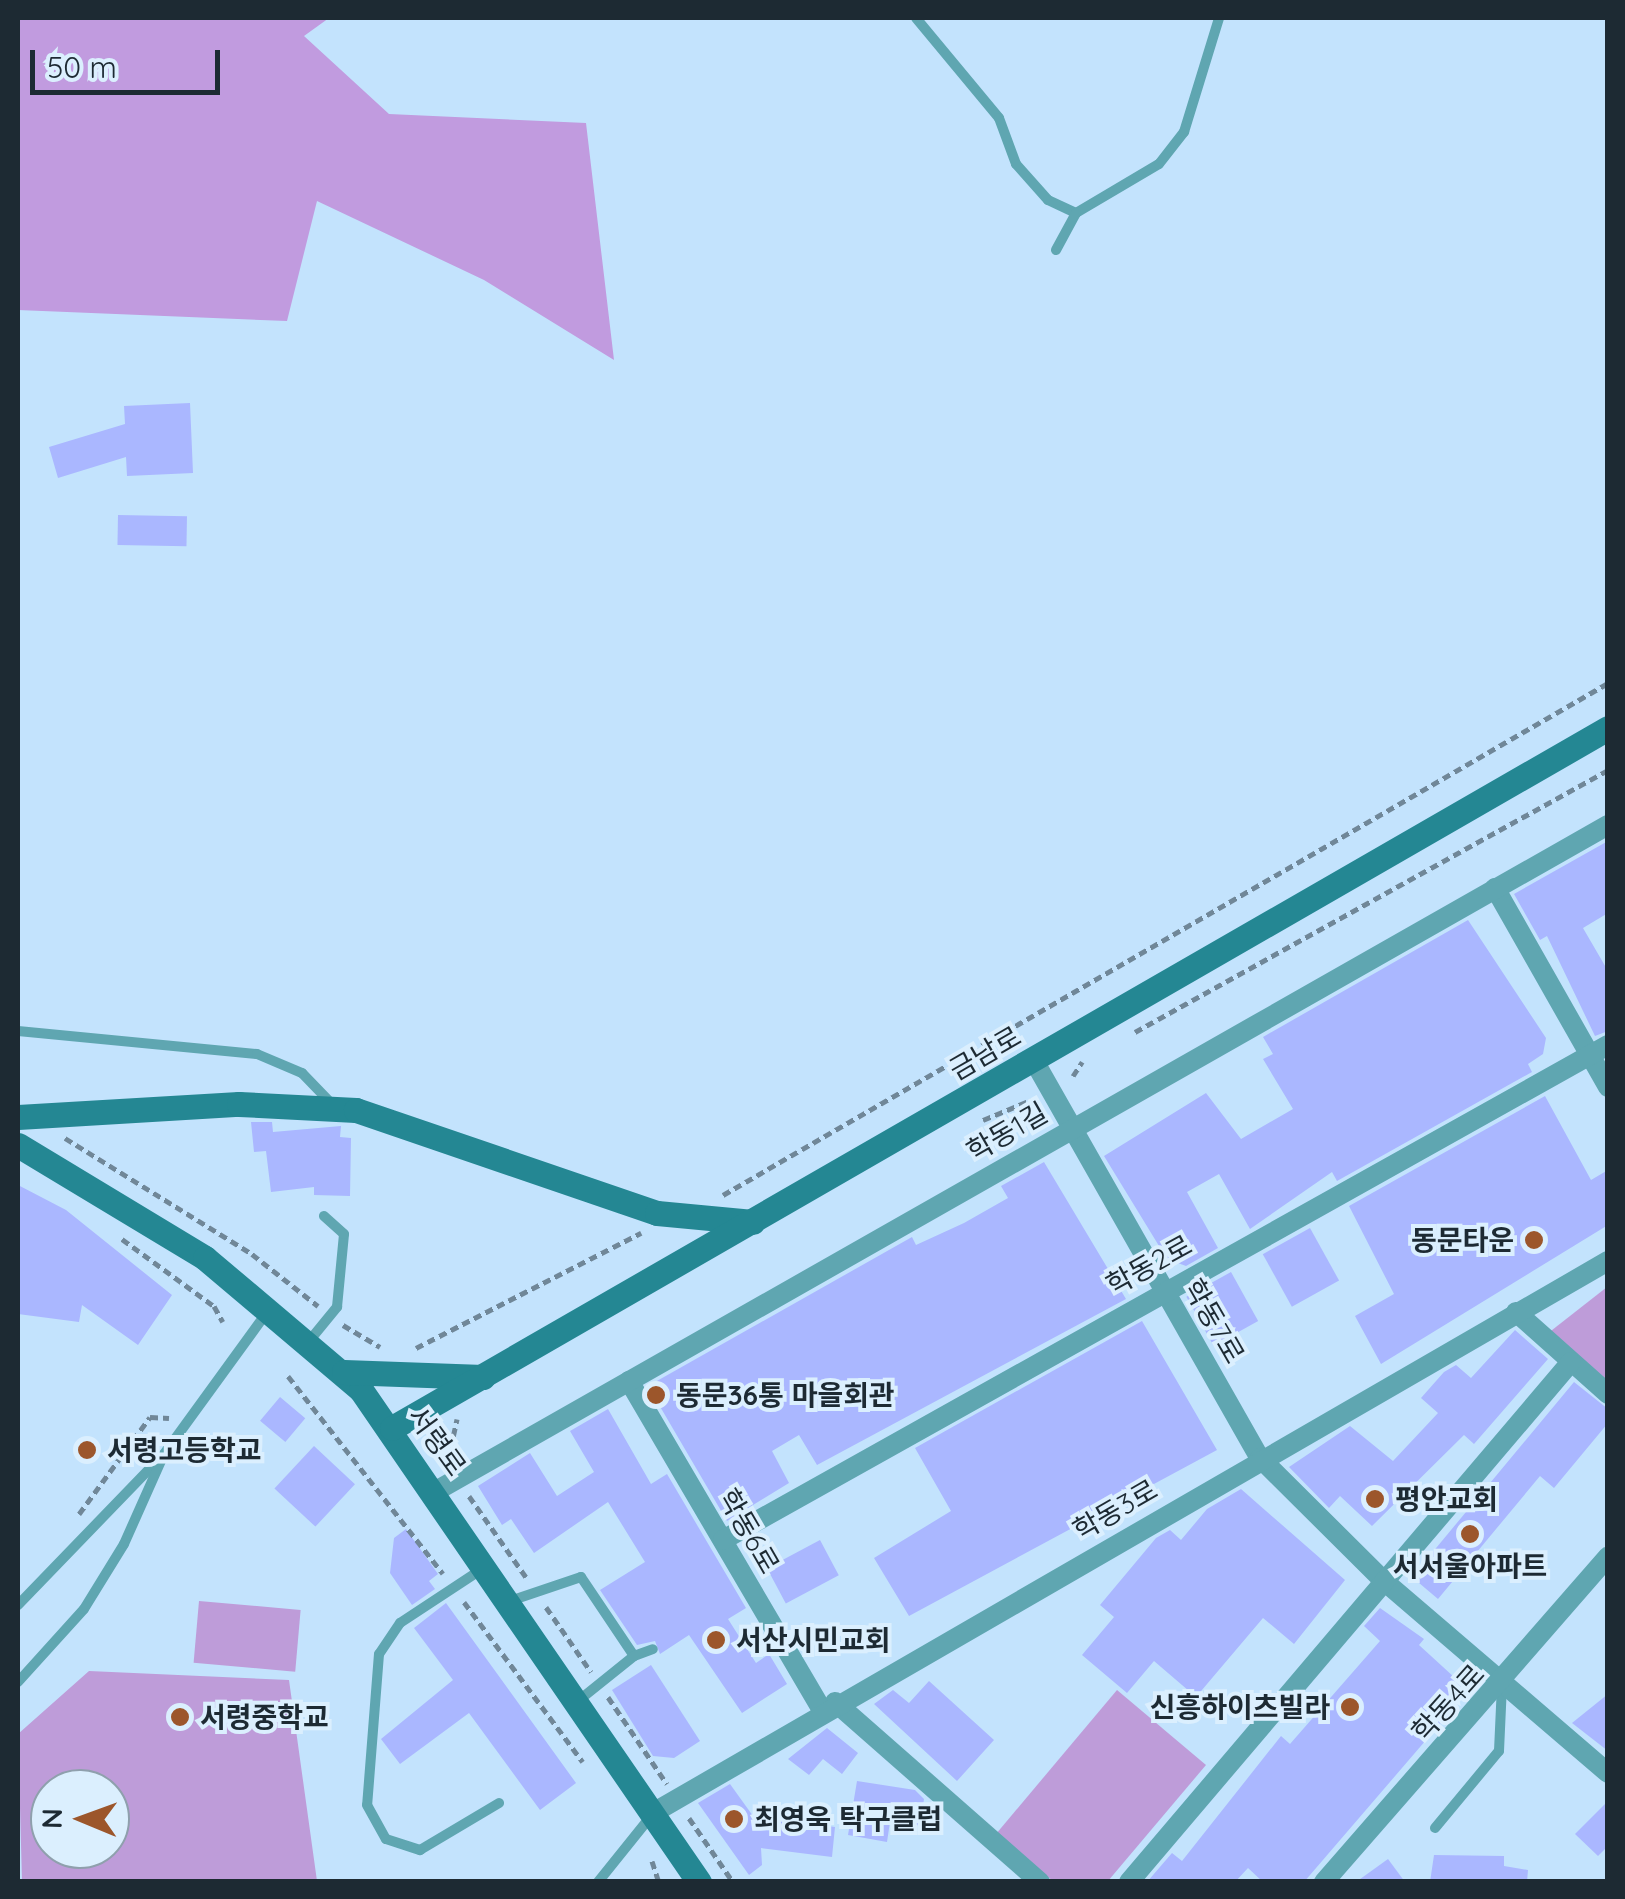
<!DOCTYPE html>
<html>
<head>
<meta charset="utf-8">
<style>
	body { margin:0 }
	#map { position:relative; width:1625px; height:1899px; overflow:hidden; background:#c3e3fd; font-family:Quicksand,"Noto Sans KR",sans-serif }
	div>[style] { position:absolute }
	.green>* { inset:0; background:#be9cd9; transform-origin:0 0 }
	.forest>* { inset:0; background:#c19bdf }
	.building>* { inset:0; background:#aab7ff; transform-origin:0 0 }
	.path>* { height:5px; margin-top:-2.5px; transform-origin:0; background:repeating-linear-gradient(90deg,#708798 0 8px,transparent 0 13px) }
	.lane>* { height:10px; margin:-5px; padding:0 5px; transform-origin:5px; border-radius:5px; background:#5fa6b1 }
	.street>* { height:20px; margin:-10px; padding:0 10px; transform-origin:10px; border-radius:10px; background:#5fa6b1 }
	.secondary>* { height:25px; margin:-12.5px; padding:0 12.5px; transform-origin:12.5px; border-radius:12.5px; background:#248793 }
	.dots>* { width:28px; height:28px; translate:-50% -50%; box-sizing:border-box; border:5px solid #dbeffe; border-radius:50% }
	span { translate:-50% -50%; white-space:nowrap; text-align:center; line-height:1.15; -webkit-text-stroke:8px #dbeffe; paint-order:stroke }
	.street-label { font-size:28px; color:#1d2a33 }
	.poi-label { font-size:28px; color:#1d2a33; font-weight:700 }
	.right { translate:-100% -50%; text-align:right }
	.left { translate:0 -50%; text-align:left }
	.frame { position:absolute; inset:0; border:20px solid #1d2a33; pointer-events:none }
	.north { position:absolute; left:30px; top:1769px; width:100px; height:100px; box-sizing:border-box; background:#dbeffe; border:2px solid #8fa0ad; border-radius:50%; rotate:271deg; font-size:28px; font-weight:700; line-height:40px; text-align:center; color:#1d2a33 }
	.north::after { content:''; display:block; margin:auto; width:35px; height:45px; background:#9c562b; clip-path:polygon(50% 0,100% 100%,50% 72%,0 100%) }
	.scale { position:absolute; left:30px; top:50px; width:190px; height:45px; box-sizing:border-box; border:5px solid #1d2a33; border-top:0; padding-left:12px; font-size:30px; line-height:35px; white-space:nowrap; color:#1d2a33; -webkit-text-stroke:8px #dbeffe; paint-order:stroke }
</style>
</head>
<body>
<div id="map">
	<div class="green">
		<div style="clip-path:polygon(1607px 1287px,1607px 1386px,1547px 1334px)"></div>
		<div style="left:199px;top:1601px;width:102px;height:62px;rotate:5deg"></div>
		<div style="clip-path:polygon(evenodd,89px 1671px,289px 1680px,317px 1881px,22px 1881px,18px 1734px,89px 1671px,110px 1789px,110px 1849px,50px 1849px,50px 1789px,110px 1789px)"></div>
		<div style="clip-path:polygon(1117px 1690px,1206px 1765px,1108px 1881px,1053px 1881px,996px 1834px)"></div>
	</div>
	<div class="forest">
		<div style="clip-path:polygon(18px 18px,329px 18px,304px 36px,389px 114px,586px 123px,614px 360px,484px 280px,317px 201px,287px 321px,18px 310px)"></div>
	</div>
	<div class="building">
		<div style="clip-path:polygon(190px 403px,193px 473px,127px 476px,126px 457px,58px 478px,49px 447px,125px 424px,124px 406px)"></div>
		<div style="left:118px;top:515px;width:69px;height:30px;rotate:1deg"></div>
		<div style="clip-path:polygon(1608px 841px,1608px 913px,1583px 928px,1608px 971px,1608px 1031px,1595px 1036px,1547px 936px,1540px 940px,1514px 894px)"></div>
		<div style="clip-path:polygon(1468px 920px,1546px 1038px,1543px 1054px,1528px 1064px,1532px 1072px,1337px 1181px,1332px 1172px,1250px 1229px,1219px 1174px,1187px 1192px,1218px 1248px,1186px 1266px,1167px 1259px,1104px 1156px,1206px 1093px,1241px 1139px,1293px 1109px,1263px 1059px,1273px 1054px,1263px 1037px)"></div>
		<div style="clip-path:polygon(1545px 1096px,1591px 1180px,1608px 1170px,1608px 1225px,1381px 1364px,1355px 1316px,1394px 1294px,1349px 1206px)"></div>
		<div style="clip-path:polygon(251px 1122px,272px 1122px,273px 1132px,341px 1126px,340px 1137px,351px 1138px,350px 1196px,314px 1195px,314px 1187px,271px 1192px,266px 1151px,254px 1152px)"></div>
		<div style="clip-path:polygon(1044px 1162px,1126px 1299px,817px 1465px,799px 1435px,772px 1451px,789px 1483px,727px 1521px,648px 1386px,912px 1237px,916px 1245px,964px 1223px,1008px 1198px,1001px 1186px)"></div>
		<div style="clip-path:polygon(18px 1185px,66px 1210px,172px 1295px,138px 1345px,82px 1305px,79px 1322px,18px 1314px)"></div>
		<div style="left:1310px;top:1228px;width:60px;height:54px;rotate:61deg"></div>
		<div style="left:1231px;top:1272px;width:56px;height:51px;rotate:61deg"></div>
		<div style="clip-path:polygon(1142px 1321px,1217px 1450px,909px 1616px,874px 1558px,951px 1511px,915px 1448px)"></div>
		<div style="clip-path:polygon(1515px 1330px,1548px 1359px,1474px 1444px,1464px 1435px,1372px 1526px,1340px 1496px,1329px 1508px,1289px 1467px,1350px 1426px,1393px 1461px,1438px 1413px,1421px 1398px,1444px 1372px,1456px 1365px,1471px 1378px)"></div>
		<div style="clip-path:polygon(1574px 1382px,1608px 1409px,1608px 1423px,1554px 1488px,1540px 1476px,1438px 1599px,1412px 1577px)"></div>
		<div style="left:280px;top:1397px;width:33px;height:31px;rotate:40deg"></div>
		<div style="clip-path:polygon(608px 1409px,651px 1484px,667px 1474px,746px 1608px,728px 1619px,756px 1663px,769px 1654px,787px 1684px,742px 1713px,689px 1635px,660px 1654px,655px 1641px,637px 1645px,600px 1590px,645px 1562px,608px 1502px,534px 1553px,511px 1519px,502px 1525px,478px 1486px,530px 1453px,557px 1496px,594px 1472px,570px 1431px)"></div>
		<div style="left:314px;top:1446px;width:56px;height:58px;rotate:43deg"></div>
		<div style="clip-path:polygon(1241px 1489px,1345px 1580px,1294px 1644px,1263px 1618px,1196px 1697px,1154px 1661px,1127px 1693px,1082px 1655px,1114px 1617px,1100px 1605px,1156px 1538px,1170px 1530px,1181px 1540px,1207px 1509px)"></div>
		<div style="clip-path:polygon(406px 1529px,438px 1574px,429px 1581px,435px 1589px,412px 1605px,390px 1573px,394px 1538px)"></div>
		<div style="left:820px;top:1540px;width:40px;height:60px;rotate:62deg"></div>
		<div style="clip-path:polygon(446px 1603px,576px 1783px,540px 1810px,469px 1713px,400px 1764px,381px 1739px,453px 1680px,414px 1628px)"></div>
		<div style="clip-path:polygon(1380px 1608px,1424px 1639px,1419px 1645px,1466px 1688px,1463px 1697px,1304px 1882px,1263px 1882px,1248px 1868px,1235px 1882px,1147px 1882px,1172px 1853px,1182px 1861px,1281px 1736px,1290px 1744px,1380px 1641px,1364px 1626px)"></div>
		<div style="clip-path:polygon(651px 1665px,700px 1741px,674px 1758px,653px 1756px,612px 1690px)"></div>
		<div style="clip-path:polygon(929px 1681px,994px 1740px,957px 1781px,874px 1704px,893px 1690px,909px 1703px)"></div>
		<div style="clip-path:polygon(1608px 1694px,1608px 1751px,1572px 1723px)"></div>
		<div style="clip-path:polygon(827px 1728px,858px 1753px,842px 1774px,823px 1759px,809px 1775px,788px 1759px)"></div>
		<div style="clip-path:polygon(857px 1781px,915px 1790px,924px 1799px,920px 1826px,890px 1822px,887px 1842px,848px 1835px)"></div>
		<div style="clip-path:polygon(730px 1784px,753px 1816px,835px 1827px,832px 1857px,761px 1848px,762px 1865px,749px 1875px,698px 1803px)"></div>
		<div style="clip-path:polygon(1608px 1801px,1608px 1846px,1598px 1856px,1575px 1834px)"></div>
		<div style="clip-path:polygon(1434px 1855px,1504px 1856px,1504px 1866px,1528px 1870px,1527px 1882px,1430px 1882px)"></div>
		<div style="clip-path:polygon(1388px 1859px,1405px 1882px,1356px 1882px)"></div>
	</div>
	<div class="path">
		<div style="left:1135px;top:1032px;width:541px;rotate:-28.98deg"></div>
		<div style="left:1073px;top:1076px;width:17px;rotate:-57deg"></div>
		<div style="left:983px;top:1120px;width:52px;rotate:-22.6deg"></div>
		<div style="left:65px;top:1138px;width:220px;rotate:31.8deg"></div>
		<div style="left:252px;top:1254px;width:84px;rotate:38.2deg"></div>
		<div style="left:723px;top:1195px;width:1022px;rotate:-30.05deg"></div>
		<div style="left:122px;top:1239px;width:114px;rotate:36.1deg"></div>
		<div style="left:214px;top:1306px;width:18px;rotate:61deg"></div>
		<div style="left:343px;top:1325px;width:43px;rotate:30.7deg"></div>
		<div style="left:416px;top:1348px;width:253px;rotate:-27.1deg"></div>
		<div style="left:288px;top:1376px;width:251px;rotate:51.9deg"></div>
		<div style="left:448px;top:1461px;width:43px;rotate:-77.9deg"></div>
		<div style="left:469px;top:1496px;width:99px;rotate:54.9deg"></div>
		<div style="left:79px;top:1514px;width:120px;rotate:-53.8deg"></div>
		<div style="left:150px;top:1417px;width:19px;rotate:3deg"></div>
		<div style="left:464px;top:1602px;width:199px;rotate:53.4deg"></div>
		<div style="left:546px;top:1607px;width:79px;rotate:55.3deg"></div>
		<div style="left:608px;top:1697px;width:105px;rotate:55.9deg"></div>
		<div style="left:689px;top:1818px;width:78px;rotate:55.5deg"></div>
		<div style="left:652px;top:1861px;width:22px;rotate:72deg"></div>
	</div>
	<div class="lane">
		<div style="left:916px;top:18px;width:130px;rotate:50.3deg"></div>
		<div style="left:999px;top:118px;width:49px;rotate:69.7deg"></div>
		<div style="left:1016px;top:164px;width:48px;rotate:48.4deg"></div>
		<div style="left:1048px;top:200px;width:31px;rotate:25deg"></div>
		<div style="left:1076px;top:213px;width:96px;rotate:-30.6deg"></div>
		<div style="left:1159px;top:164px;width:41px;rotate:-52deg"></div>
		<div style="left:1184px;top:132px;width:119px;rotate:-72.9deg"></div>
		<div style="left:1056px;top:250px;width:42px;rotate:-61.6deg"></div>
		<div style="left:18px;top:1031px;width:240px;rotate:5.5deg"></div>
		<div style="left:257px;top:1054px;width:49px;rotate:22.9deg"></div>
		<div style="left:302px;top:1073px;width:42px;rotate:46deg"></div>
		<div style="left:310px;top:1340px;width:43px;rotate:-50.7deg"></div>
		<div style="left:337px;top:1307px;width:73px;rotate:-84.5deg"></div>
		<div style="left:344px;top:1234px;width:27px;rotate:-138deg"></div>
		<div style="left:482px;top:1569px;width:98px;rotate:146.6deg"></div>
		<div style="left:400px;top:1623px;width:37px;rotate:124deg"></div>
		<div style="left:379px;top:1654px;width:151px;rotate:94.5deg"></div>
		<div style="left:367px;top:1805px;width:39px;rotate:61deg"></div>
		<div style="left:386px;top:1839px;width:36px;rotate:18deg"></div>
		<div style="left:420px;top:1850px;width:92px;rotate:-30.7deg"></div>
		<div style="left:510px;top:1601px;width:75px;rotate:-18.7deg"></div>
		<div style="left:581px;top:1577px;width:95px;rotate:56.1deg"></div>
		<div style="left:634px;top:1656px;width:72px;rotate:141.2deg"></div>
		<div style="left:18px;top:1605px;width:204px;rotate:-46deg"></div>
		<div style="left:634px;top:1656px;width:20px;rotate:-20deg"></div>
		<div style="left:18px;top:1682px;width:98px;rotate:-47.9deg"></div>
		<div style="left:84px;top:1609px;width:76px;rotate:-58.4deg"></div>
		<div style="left:124px;top:1544px;width:98px;rotate:-66deg"></div>
		<div style="left:164px;top:1454px;width:175px;rotate:-54deg"></div>
		<div style="left:1435px;top:1828px;width:100px;rotate:-50.3deg"></div>
		<div style="left:1499px;top:1751px;width:67px;rotate:-87.4deg"></div>
		<div style="left:598px;top:1882px;width:85px;rotate:-51.2deg"></div>
	</div>
	<div class="street">
		<div style="left:1495px;top:888px;width:229px;rotate:60.4deg"></div>
		<div style="left:1033px;top:1059px;width:459px;rotate:60.4deg"></div>
		<div style="left:1260px;top:1458px;width:175px;rotate:44.8deg"></div>
		<div style="left:1384px;top:1581px;width:295px;rotate:40.6deg"></div>
		<div style="left:1516px;top:1312px;width:123px;rotate:41.7deg"></div>
		<div style="left:629px;top:1381px;width:381px;rotate:59.6deg"></div>
		<div style="left:436px;top:1491px;width:1348px;rotate:-29.61deg"></div>
		<div style="left:723px;top:1540px;width:1014px;rotate:-29.22deg"></div>
		<div style="left:835px;top:1702px;width:273px;rotate:41.3deg"></div>
		<div style="left:653px;top:1813px;width:1103px;rotate:-30.03deg"></div>
		<div style="left:1129px;top:1882px;width:682px;rotate:-49.64deg"></div>
		<div style="left:1324px;top:1882px;width:432px;rotate:-48.9deg"></div>
	</div>
	<div class="secondary">
		<div style="left:18px;top:1117px;width:221px;rotate:-3.4deg"></div>
		<div style="left:239px;top:1104px;width:117px;rotate:2.9deg"></div>
		<div style="left:356px;top:1110px;width:318px;rotate:18.9deg"></div>
		<div style="left:657px;top:1213px;width:96px;rotate:5.4deg"></div>
		<div style="left:18px;top:1145px;width:218px;rotate:31.1deg"></div>
		<div style="left:205px;top:1258px;width:204px;rotate:40.2deg"></div>
		<div style="left:361px;top:1390px;width:597px;rotate:55.51deg"></div>
		<div style="left:344px;top:1372px;width:139px;rotate:2.1deg"></div>
		<div style="left:392px;top:1428px;width:1403px;rotate:-29.93deg"></div>
	</div>
	<div class="dots">
		<div style="left:1534px;top:1240px;background:#9c562b"></div>
		<div style="left:656px;top:1395px;background:#9c562b"></div>
		<div style="left:87px;top:1450px;background:#9c562b"></div>
		<div style="left:1375px;top:1499px;background:#9c562b"></div>
		<div style="left:1470px;top:1534px;background:#9c562b"></div>
		<div style="left:716px;top:1640px;background:#9c562b"></div>
		<div style="left:1350px;top:1707px;background:#9c562b"></div>
		<div style="left:180px;top:1717px;background:#9c562b"></div>
		<div style="left:734px;top:1819px;background:#9c562b"></div>
	</div>
	<div class="street-label">
		<span style="left:985px;top:1053px;rotate:-30deg">금남로</span>
		<span style="left:1007px;top:1132px;rotate:-30deg">학동1길</span>
		<span style="left:1149px;top:1265px;rotate:-29deg">학동2로</span>
		<span style="left:1214px;top:1321px;rotate:60deg">학동7로</span>
		<span style="left:437px;top:1441px;rotate:54deg">서령로</span>
		<span style="left:1115px;top:1510px;rotate:-30deg">학동3로</span>
		<span style="left:749px;top:1531px;rotate:60deg">학동6로</span>
		<span style="left:1448px;top:1703px;rotate:-48deg">학동4로</span>
	</div>
	<div class="poi-label">
		<span class="right" style="left:1514px;top:1240px">동문타운</span>
		<span class="left" style="left:676px;top:1395px">동문36통 마을회관</span>
		<span class="left" style="left:107px;top:1450px">서령고등학교</span>
		<span class="left" style="left:1395px;top:1499px">평안교회</span>
		<span style="left:1470px;top:1566px">서서울아파트</span>
		<span class="left" style="left:736px;top:1640px">서산시민교회</span>
		<span class="right" style="left:1330px;top:1707px">신흥하이츠빌라</span>
		<span class="left" style="left:200px;top:1717px">서령중학교</span>
		<span class="left" style="left:754px;top:1819px">최영욱 탁구클럽</span>
	</div>
	<div class="frame"></div>
	<div class="north">N</div>
	<div class="scale">50 m</div>
</div>
</body>
</html>
